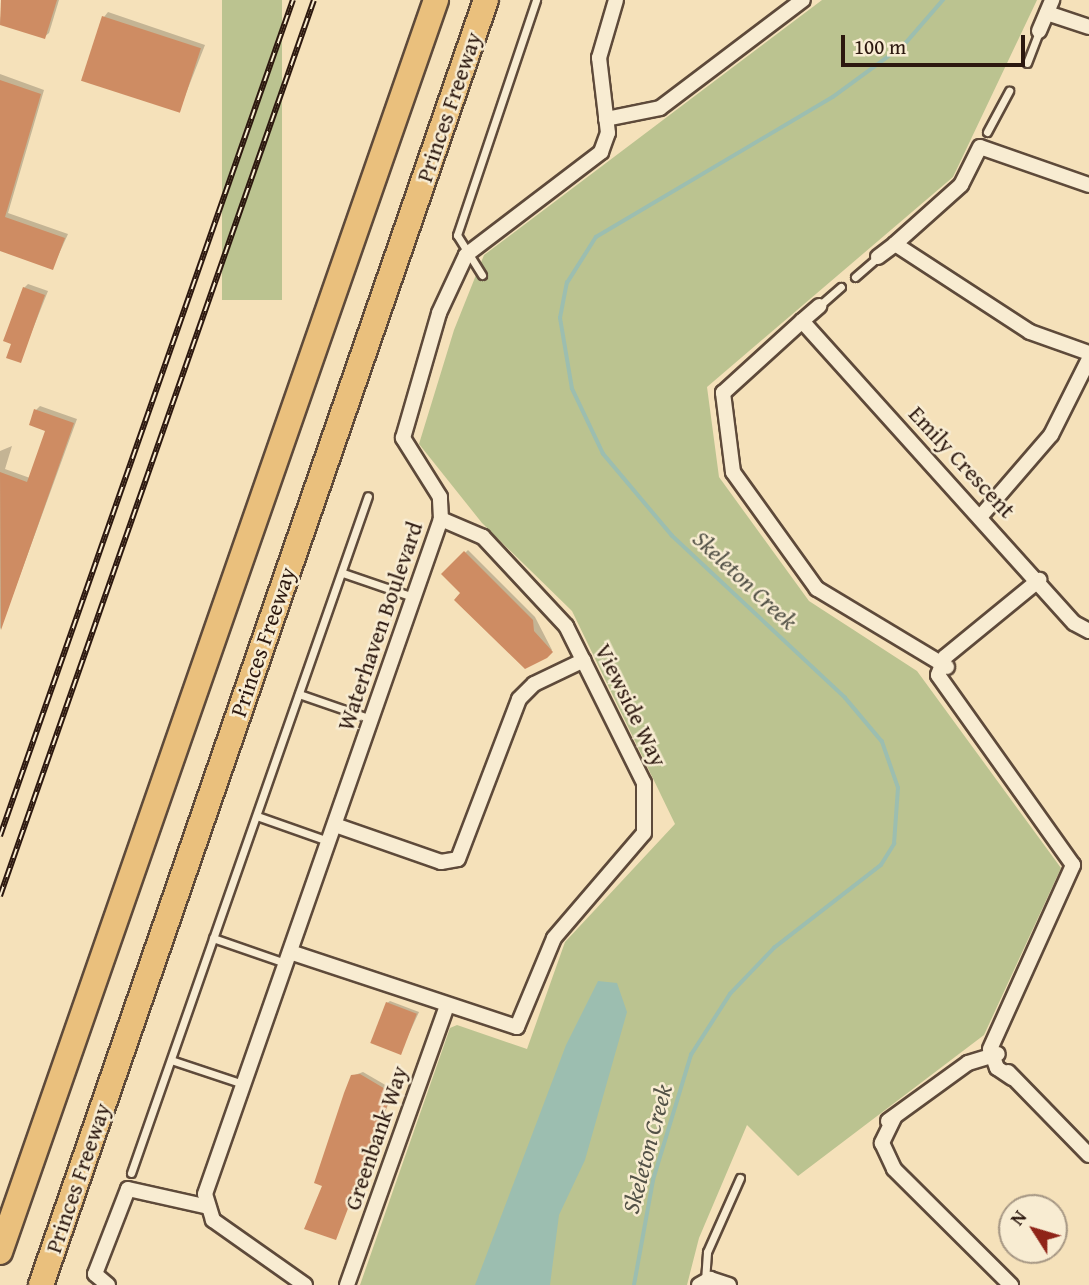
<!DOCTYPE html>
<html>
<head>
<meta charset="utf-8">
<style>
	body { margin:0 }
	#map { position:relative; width:1089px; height:1285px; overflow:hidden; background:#f5e1ba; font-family:"Gentium Book Plus",serif }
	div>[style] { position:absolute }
	.green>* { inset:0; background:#bbc390; transform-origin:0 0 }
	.water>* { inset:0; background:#9cbeb0 }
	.shadow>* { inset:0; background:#0003 }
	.stream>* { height:3.5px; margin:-1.75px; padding:0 1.75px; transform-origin:1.75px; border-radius:1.75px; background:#9cbeb0 }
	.building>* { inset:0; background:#ce8c63; transform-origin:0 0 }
	.roads { filter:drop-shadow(2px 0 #5e4a3a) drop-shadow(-2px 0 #5e4a3a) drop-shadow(0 2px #5e4a3a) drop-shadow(0 -2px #5e4a3a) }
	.service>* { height:7px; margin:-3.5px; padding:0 3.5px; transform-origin:3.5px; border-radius:3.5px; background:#f8ecd2 }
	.minor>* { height:14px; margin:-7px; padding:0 7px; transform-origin:7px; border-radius:7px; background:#f8ecd2 }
	.motorway>* { height:24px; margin:-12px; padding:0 12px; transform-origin:12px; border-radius:12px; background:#eac07d }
	.rail>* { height:6px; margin-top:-3px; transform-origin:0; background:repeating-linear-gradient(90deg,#f8ecd2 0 10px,#2c180f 0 20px); box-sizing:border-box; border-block:2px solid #2c180f }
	span { translate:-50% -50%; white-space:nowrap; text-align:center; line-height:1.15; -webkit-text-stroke:5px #f8ecd2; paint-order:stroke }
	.street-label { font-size:23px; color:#2c180f }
	.water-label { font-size:24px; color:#535247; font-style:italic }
	.north { position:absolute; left:998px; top:1194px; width:70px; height:70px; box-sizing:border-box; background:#f8ecd2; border:2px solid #a69784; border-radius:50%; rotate:307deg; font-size:19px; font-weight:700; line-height:28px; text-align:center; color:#2c180f }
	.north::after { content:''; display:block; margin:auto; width:24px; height:32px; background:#8f2418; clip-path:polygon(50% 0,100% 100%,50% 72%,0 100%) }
	.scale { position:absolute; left:841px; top:35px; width:184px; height:32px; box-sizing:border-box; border:4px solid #2c180f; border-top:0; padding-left:9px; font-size:21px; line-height:24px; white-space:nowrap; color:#2c180f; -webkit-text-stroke:5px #f8ecd2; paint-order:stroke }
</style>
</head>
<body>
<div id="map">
	<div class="green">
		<div style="left:222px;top:0;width:60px;height:300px"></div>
		<div style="clip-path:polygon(822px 0,1037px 0,953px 177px,707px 387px,719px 477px,809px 601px,917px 671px,1061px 868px,984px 1035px,798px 1176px,747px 1125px,699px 1238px,687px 1285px,360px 1285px,450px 1028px,457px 1025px,527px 1049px,565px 942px,675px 824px,572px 611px,482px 523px,419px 444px,454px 330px,484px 255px)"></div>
	</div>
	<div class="water">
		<div style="clip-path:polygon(598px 981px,617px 983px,627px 1012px,585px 1160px,559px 1215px,550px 1285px,475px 1285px,566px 1045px)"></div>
	</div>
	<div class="shadow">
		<div style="clip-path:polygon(3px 0,59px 0,49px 33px,44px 37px,0 23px)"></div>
		<div style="clip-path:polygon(108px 12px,205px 45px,179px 111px,104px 17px)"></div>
		<div style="clip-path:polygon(0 74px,44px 90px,8px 213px,68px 234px,53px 267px,0 249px)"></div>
		<div style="clip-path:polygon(28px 284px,48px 291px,20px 361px,24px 288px)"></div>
		<div style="clip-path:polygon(40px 406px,77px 419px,0 630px,0 451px,12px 446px,5px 469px,30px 478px,47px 430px,36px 410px)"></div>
		<div style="clip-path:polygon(468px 550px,535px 617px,552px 650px,526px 667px,444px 574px)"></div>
		<div style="clip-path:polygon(390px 1001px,419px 1012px,400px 1053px,387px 1003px)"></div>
		<div style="clip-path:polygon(363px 1072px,394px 1090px,335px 1238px,325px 1185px,352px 1076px)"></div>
	</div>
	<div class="stream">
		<div style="left:634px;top:1285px;width:107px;rotate:-79.7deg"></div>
		<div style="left:653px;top:1180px;width:131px;rotate:-73.1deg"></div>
		<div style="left:691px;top:1055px;width:72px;rotate:-57.4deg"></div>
		<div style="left:730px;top:994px;width:64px;rotate:-46.3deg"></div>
		<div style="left:774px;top:948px;width:135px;rotate:-37.8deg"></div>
		<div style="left:881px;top:865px;width:25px;rotate:-58deg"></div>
		<div style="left:894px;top:844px;width:56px;rotate:-85.9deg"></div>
		<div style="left:898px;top:788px;width:49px;rotate:-109.2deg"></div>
		<div style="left:882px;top:742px;width:57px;rotate:-130.1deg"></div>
		<div style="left:845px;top:698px;width:237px;rotate:-136.9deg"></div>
		<div style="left:672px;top:536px;width:107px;rotate:-130.1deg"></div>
		<div style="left:603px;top:454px;width:72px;rotate:-115.5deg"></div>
		<div style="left:572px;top:389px;width:72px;rotate:-99.6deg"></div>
		<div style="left:560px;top:318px;width:36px;rotate:-79deg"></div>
		<div style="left:567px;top:283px;width:54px;rotate:-57.8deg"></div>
		<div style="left:596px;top:237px;width:275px;rotate:-30.6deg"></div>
		<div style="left:833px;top:97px;width:88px;rotate:-36.2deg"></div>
		<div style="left:904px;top:45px;width:60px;rotate:-49.1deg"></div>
	</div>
	<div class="building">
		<div style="clip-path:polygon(1px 0,57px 0,45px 39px,0 25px)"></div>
		<div style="left:102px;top:16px;width:104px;height:68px;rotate:18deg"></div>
		<div style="clip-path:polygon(0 80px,41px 94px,5px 217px,65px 238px,53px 270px,0 251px)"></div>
		<div style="clip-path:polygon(23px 287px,45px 295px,21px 363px,6px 358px,11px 344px,3px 341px)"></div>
		<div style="clip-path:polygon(34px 409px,74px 423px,1px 630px,0 472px,27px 482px,45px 431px,29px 425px)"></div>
		<div style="clip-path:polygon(464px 551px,533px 620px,534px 631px,553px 652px,547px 658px,525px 669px,454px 600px,460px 593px,441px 574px)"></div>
		<div style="left:386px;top:1002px;width:33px;height:44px;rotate:21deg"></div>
		<div style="clip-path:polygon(360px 1074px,392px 1093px,336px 1240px,304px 1229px,322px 1186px,314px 1183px,344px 1093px,351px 1075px)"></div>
	</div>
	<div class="roads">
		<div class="service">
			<div style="left:1027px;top:63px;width:34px;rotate:-69deg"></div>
			<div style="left:987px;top:132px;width:47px;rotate:-61.8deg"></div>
			<div style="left:482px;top:275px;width:47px;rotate:-122deg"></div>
			<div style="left:457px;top:235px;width:248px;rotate:-71.4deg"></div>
			<div style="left:855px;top:277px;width:30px;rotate:-41deg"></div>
			<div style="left:819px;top:306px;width:29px;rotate:-41deg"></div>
			<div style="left:343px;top:573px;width:74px;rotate:18.9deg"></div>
			<div style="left:299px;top:694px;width:76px;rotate:19.1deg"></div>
			<div style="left:257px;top:816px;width:75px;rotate:19.4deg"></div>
			<div style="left:213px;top:938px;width:76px;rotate:19.1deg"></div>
			<div style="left:171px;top:1060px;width:76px;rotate:18.4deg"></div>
			<div style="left:131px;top:1173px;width:717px;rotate:-70.71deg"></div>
			<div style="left:705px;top:1281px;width:29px;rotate:-86deg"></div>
			<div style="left:707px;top:1252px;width:81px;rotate:-66deg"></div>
		</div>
		<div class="minor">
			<div style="left:1047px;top:13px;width:44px;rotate:18.4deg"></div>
			<div style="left:1039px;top:31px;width:34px;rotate:-67deg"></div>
			<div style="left:606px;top:119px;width:55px;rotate:-11.5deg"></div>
			<div style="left:660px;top:108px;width:179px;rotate:-37.1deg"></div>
			<div style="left:1089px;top:185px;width:115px;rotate:-160.8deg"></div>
			<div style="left:980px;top:147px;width:42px;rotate:116.6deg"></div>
			<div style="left:961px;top:185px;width:89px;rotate:138.2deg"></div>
			<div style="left:895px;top:244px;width:161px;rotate:33.1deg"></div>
			<div style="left:1030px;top:332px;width:63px;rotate:19.6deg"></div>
			<div style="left:878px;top:257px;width:21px;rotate:-37deg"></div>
			<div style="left:802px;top:321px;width:23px;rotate:-41deg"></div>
			<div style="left:981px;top:516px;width:107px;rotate:-49.2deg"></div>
			<div style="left:1051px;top:435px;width:85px;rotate:-63.4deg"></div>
			<div style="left:947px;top:667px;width:152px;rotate:-149deg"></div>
			<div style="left:817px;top:589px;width:144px;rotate:-125.7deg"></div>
			<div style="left:733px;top:472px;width:80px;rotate:-97.2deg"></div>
			<div style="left:723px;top:393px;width:107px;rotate:-42.3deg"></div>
			<div style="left:802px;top:321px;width:406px;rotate:48deg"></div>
			<div style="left:1074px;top:623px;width:17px;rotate:28deg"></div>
			<div style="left:335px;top:825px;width:112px;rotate:19.2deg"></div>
			<div style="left:441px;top:862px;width:17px;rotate:-10deg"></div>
			<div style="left:458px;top:859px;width:171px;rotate:-69.1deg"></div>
			<div style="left:519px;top:699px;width:21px;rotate:-45deg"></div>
			<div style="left:534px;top:684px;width:55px;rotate:-25.6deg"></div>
			<div style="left:290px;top:952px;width:239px;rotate:18.3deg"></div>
			<div style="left:517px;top:1027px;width:96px;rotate:-67.4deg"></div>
			<div style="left:554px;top:938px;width:138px;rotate:-49.4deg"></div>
			<div style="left:644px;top:833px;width:50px;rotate:-90deg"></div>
			<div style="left:644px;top:783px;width:175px;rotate:-116.4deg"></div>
			<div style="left:566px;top:626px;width:122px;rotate:-133deg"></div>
			<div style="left:483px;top:537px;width:46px;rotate:-156.8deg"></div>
			<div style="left:1008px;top:1072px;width:116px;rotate:45.7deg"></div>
			<div style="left:1012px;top:1078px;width:18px;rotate:-146deg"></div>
			<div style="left:997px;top:1068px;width:20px;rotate:-110deg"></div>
			<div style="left:990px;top:1049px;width:202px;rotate:-65.7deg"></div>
			<div style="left:1073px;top:865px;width:233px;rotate:-125.4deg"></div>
			<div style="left:938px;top:675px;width:19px;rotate:-69deg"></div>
			<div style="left:945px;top:657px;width:122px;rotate:-39.3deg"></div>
			<div style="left:894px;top:1118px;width:28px;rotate:116deg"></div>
			<div style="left:882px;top:1143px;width:29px;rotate:65deg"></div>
			<div style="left:894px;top:1169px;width:165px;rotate:44.8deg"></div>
			<div style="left:888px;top:1121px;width:99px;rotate:-35.9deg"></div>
			<div style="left:968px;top:1063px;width:31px;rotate:-17deg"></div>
			<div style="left:108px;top:1285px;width:17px;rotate:-140deg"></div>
			<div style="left:95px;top:1274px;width:91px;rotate:-68.8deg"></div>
			<div style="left:128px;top:1189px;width:78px;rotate:12.6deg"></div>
			<div style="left:305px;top:1285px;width:113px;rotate:-144.8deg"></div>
			<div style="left:213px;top:1220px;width:27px;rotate:-107deg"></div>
			<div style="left:205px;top:1194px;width:715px;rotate:-70.73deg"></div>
			<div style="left:441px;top:519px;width:22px;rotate:-93deg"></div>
			<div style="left:440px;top:497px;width:70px;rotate:-122.1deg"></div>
			<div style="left:403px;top:438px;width:130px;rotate:-73.9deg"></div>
			<div style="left:439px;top:313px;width:64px;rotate:-65deg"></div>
			<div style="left:466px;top:255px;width:170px;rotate:-37.3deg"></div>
			<div style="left:601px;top:152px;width:20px;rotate:-70deg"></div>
			<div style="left:608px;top:133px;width:76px;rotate:-96.8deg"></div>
			<div style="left:599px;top:58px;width:60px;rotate:-73.7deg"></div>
			<div style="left:347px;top:1285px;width:296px;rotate:-70.3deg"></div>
			<div style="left:699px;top:1285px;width:13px;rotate:-29deg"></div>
			<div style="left:710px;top:1279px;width:20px;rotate:18deg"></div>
		</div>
		<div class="motorway">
			<div style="left:0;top:1252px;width:1326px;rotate:-70.8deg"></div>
			<div style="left:41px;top:1285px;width:1360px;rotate:-70.9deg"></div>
		</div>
	</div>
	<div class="rail">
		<div style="left:0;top:836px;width:886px;rotate:-70.69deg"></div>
		<div style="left:0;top:896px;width:949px;rotate:-70.69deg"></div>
	</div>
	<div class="street-label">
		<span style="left:449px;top:107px;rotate:-71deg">Princes Freeway</span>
		<span style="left:962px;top:462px;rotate:47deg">Emily Crescent</span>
		<span style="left:380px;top:626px;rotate:-71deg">Waterhaven Boulevard</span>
		<span style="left:263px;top:642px;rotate:-71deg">Princes Freeway</span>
		<span style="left:631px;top:705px;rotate:64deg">Viewside Way</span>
		<span style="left:376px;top:1138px;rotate:-71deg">Greenbank Way</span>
		<span style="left:78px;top:1178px;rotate:-71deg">Princes Freeway</span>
	</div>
	<div class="water-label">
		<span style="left:745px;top:580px;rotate:43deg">Skeleton Creek</span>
		<span style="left:647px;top:1149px;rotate:-75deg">Skeleton Creek</span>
	</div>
	<div class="north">N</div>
	<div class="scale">100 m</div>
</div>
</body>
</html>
